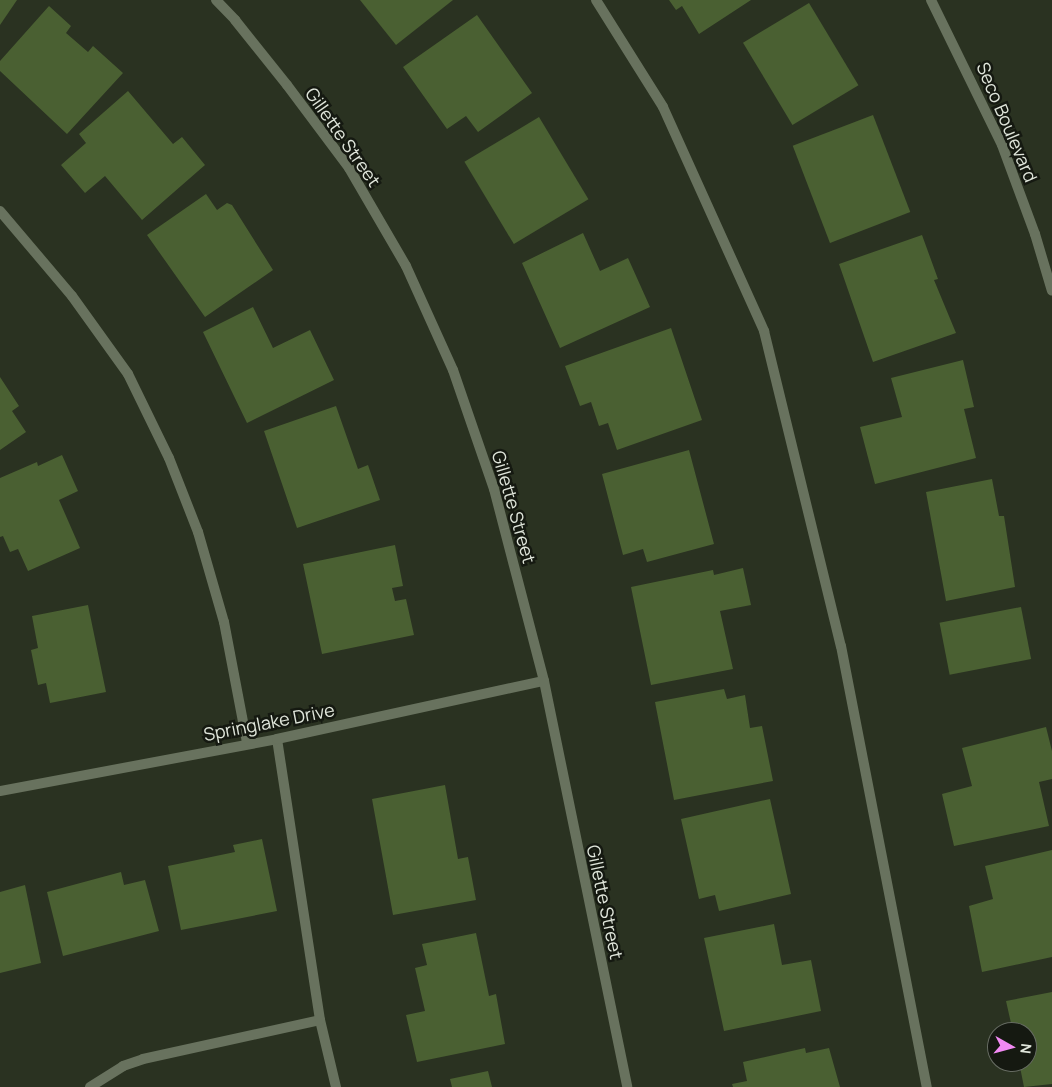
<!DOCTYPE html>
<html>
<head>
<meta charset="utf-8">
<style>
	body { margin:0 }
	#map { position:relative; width:1052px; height:1087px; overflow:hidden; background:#2a3221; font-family:Manrope,sans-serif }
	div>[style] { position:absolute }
	.building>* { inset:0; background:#4a6032; transform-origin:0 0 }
	.service>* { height:10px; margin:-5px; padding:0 5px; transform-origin:5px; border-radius:5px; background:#68725e }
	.minor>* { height:10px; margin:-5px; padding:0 5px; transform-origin:5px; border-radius:5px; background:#68725e }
	.tertiary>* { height:10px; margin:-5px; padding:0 5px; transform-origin:5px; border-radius:5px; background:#68725e }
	span { translate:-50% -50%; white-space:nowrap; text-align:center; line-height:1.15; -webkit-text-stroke:5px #151911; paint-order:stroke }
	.street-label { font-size:18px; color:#e0e6db }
	.north { position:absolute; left:987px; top:1022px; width:50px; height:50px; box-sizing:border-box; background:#151911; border:1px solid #666b62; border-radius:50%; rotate:97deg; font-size:14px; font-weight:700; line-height:20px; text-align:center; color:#e0e6db }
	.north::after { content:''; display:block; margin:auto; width:18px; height:22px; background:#f28af3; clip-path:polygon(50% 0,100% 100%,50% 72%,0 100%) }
</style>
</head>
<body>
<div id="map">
	<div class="building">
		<div style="clip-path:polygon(0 0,17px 0,0 25px)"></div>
		<div style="clip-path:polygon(360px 0,453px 0,396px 45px)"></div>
		<div style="clip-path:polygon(669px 0,751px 0,699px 34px,682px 6px,676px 10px)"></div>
		<div style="left:809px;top:3px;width:96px;height:77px;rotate:59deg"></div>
		<div style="clip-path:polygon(49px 6px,71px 26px,66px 33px,88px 52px,93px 46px,123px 73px,67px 134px,0 71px,0 61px)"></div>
		<div style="clip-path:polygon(477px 15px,532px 93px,478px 132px,466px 116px,447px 129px,403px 67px)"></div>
		<div style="clip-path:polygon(128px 91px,173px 144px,182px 137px,205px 165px,142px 220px,105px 176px,85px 193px,61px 165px,86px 143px,79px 134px)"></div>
		<div style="left:873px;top:115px;width:104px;height:86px;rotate:69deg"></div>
		<div style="left:539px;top:117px;width:96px;height:87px;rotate:59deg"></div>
		<div style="clip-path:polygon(206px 194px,217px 210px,227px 203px,232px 205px,273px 270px,205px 317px,147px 235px)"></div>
		<div style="clip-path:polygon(583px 233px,600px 271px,628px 258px,650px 307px,560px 348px,522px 263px)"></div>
		<div style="clip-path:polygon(922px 235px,938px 279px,934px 280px,956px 333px,873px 362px,839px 264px)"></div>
		<div style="clip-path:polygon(253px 307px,273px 348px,310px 330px,334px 380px,247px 423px,203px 332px)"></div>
		<div style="clip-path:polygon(671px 328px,702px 420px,617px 450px,608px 423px,599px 426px,591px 402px,580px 406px,565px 366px)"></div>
		<div style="clip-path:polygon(963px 360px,974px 407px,964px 409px,976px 458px,875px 484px,860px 427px,902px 417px,891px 378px)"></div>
		<div style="clip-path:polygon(0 377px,19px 406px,12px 411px,26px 432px,0 450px)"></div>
		<div style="clip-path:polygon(336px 406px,358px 469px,368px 465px,380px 500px,297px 528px,264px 431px)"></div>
		<div style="clip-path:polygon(689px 450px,714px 544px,647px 562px,643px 549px,623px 555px,602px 474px)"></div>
		<div style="clip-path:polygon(62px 455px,78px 491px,59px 500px,80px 548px,28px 571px,18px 549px,10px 552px,3px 536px,0 537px,0 478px,37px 462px,38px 466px)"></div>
		<div style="clip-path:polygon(992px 479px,999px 516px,1004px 516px,1015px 587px,946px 601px,926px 492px)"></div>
		<div style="clip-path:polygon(395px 545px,403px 586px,392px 588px,395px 601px,406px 599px,414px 635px,322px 654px,303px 564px)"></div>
		<div style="clip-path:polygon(743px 568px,751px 605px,720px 611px,733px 669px,651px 685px,631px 587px,713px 570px,714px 575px)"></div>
		<div style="clip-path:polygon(88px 605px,106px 692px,50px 703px,46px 683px,38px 685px,31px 650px,38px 648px,32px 616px)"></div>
		<div style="left:1021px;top:607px;width:53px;height:83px;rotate:79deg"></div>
		<div style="clip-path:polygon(724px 689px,727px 699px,745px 695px,750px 728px,762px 726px,773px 781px,674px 800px,655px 702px)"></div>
		<div style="clip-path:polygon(1046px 727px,1052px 751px,1052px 779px,1039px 782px,1049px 826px,954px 846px,942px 794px,972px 786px,962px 748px)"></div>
		<div style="clip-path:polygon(445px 785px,458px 859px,468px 857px,476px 900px,393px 915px,372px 799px)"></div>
		<div style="clip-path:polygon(770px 799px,791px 894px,719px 911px,715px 895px,699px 899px,681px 819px)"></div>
		<div style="clip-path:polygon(262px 839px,277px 911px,181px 930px,168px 866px,235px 852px,233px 845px)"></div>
		<div style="clip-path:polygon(1052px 850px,1052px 957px,982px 972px,969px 906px,993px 899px,985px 866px)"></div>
		<div style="clip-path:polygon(121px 872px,124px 885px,145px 880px,159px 931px,63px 956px,47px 892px)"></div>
		<div style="clip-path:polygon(25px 885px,41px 963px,0 973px,0 892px)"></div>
		<div style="clip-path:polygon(774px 924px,782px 965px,811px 960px,821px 1011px,724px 1031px,704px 938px)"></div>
		<div style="clip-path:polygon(476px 933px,489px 996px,496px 994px,505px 1044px,417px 1062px,406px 1015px,425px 1011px,415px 968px,427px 965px,422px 944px)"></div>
		<div style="clip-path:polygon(1052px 992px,1052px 1084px,1024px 1087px,1019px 1062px,1027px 1062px,1027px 1032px,1013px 1032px,1006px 1001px)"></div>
		<div style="clip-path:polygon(805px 1048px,806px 1053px,829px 1048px,840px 1087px,733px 1087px,732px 1084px,747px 1081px,743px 1062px)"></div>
		<div style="clip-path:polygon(488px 1071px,492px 1087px,452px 1087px,450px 1079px)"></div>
	</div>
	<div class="service">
		<div style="left:596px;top:0;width:126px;rotate:57.9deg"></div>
		<div style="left:663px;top:107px;width:246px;rotate:65.7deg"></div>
		<div style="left:764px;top:331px;width:324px;rotate:76.3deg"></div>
		<div style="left:841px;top:646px;width:449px;rotate:79deg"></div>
		<div style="left:0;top:211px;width:111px;rotate:49.7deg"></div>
		<div style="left:72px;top:296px;width:96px;rotate:54.3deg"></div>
		<div style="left:128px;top:374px;width:93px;rotate:64deg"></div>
		<div style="left:169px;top:458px;width:79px;rotate:68.6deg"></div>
		<div style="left:198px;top:532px;width:94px;rotate:73.9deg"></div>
		<div style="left:224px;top:622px;width:123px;rotate:79.2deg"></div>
		<div style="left:320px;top:1020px;width:69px;rotate:76.6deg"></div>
		<div style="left:90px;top:1087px;width:39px;rotate:-32deg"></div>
		<div style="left:123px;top:1066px;width:21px;rotate:-19deg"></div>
		<div style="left:143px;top:1059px;width:181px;rotate:-12.4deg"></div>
		<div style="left:320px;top:1020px;width:284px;rotate:-98.7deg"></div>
	</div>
	<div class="minor">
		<div style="left:931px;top:0;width:161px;rotate:63.9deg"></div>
		<div style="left:1002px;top:145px;width:95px;rotate:69.7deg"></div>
		<div style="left:1035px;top:234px;width:59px;rotate:73.4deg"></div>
		<div style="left:0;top:791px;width:282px;rotate:-10.6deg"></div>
		<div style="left:277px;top:739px;width:273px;rotate:-12.3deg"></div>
	</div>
	<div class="tertiary">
		<div style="left:216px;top:0;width:28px;rotate:46deg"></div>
		<div style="left:235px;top:20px;width:83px;rotate:51.3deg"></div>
		<div style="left:287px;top:85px;width:104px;rotate:53.2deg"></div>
		<div style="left:349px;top:168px;width:113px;rotate:59.8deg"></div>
		<div style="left:406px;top:266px;width:114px;rotate:65.7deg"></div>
		<div style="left:453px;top:370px;width:126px;rotate:71deg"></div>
		<div style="left:494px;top:489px;width:198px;rotate:75.4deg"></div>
		<div style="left:544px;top:681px;width:414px;rotate:78.4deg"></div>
	</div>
	<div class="street-label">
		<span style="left:1007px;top:122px;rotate:67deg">Seco Boulevard</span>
		<span style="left:343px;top:137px;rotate:55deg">Gillette Street</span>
		<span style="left:514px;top:507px;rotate:74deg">Gillette Street</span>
		<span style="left:269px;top:722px;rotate:-11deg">Springlake Drive</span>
		<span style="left:605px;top:902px;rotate:78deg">Gillette Street</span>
	</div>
	<div class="north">N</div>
</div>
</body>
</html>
